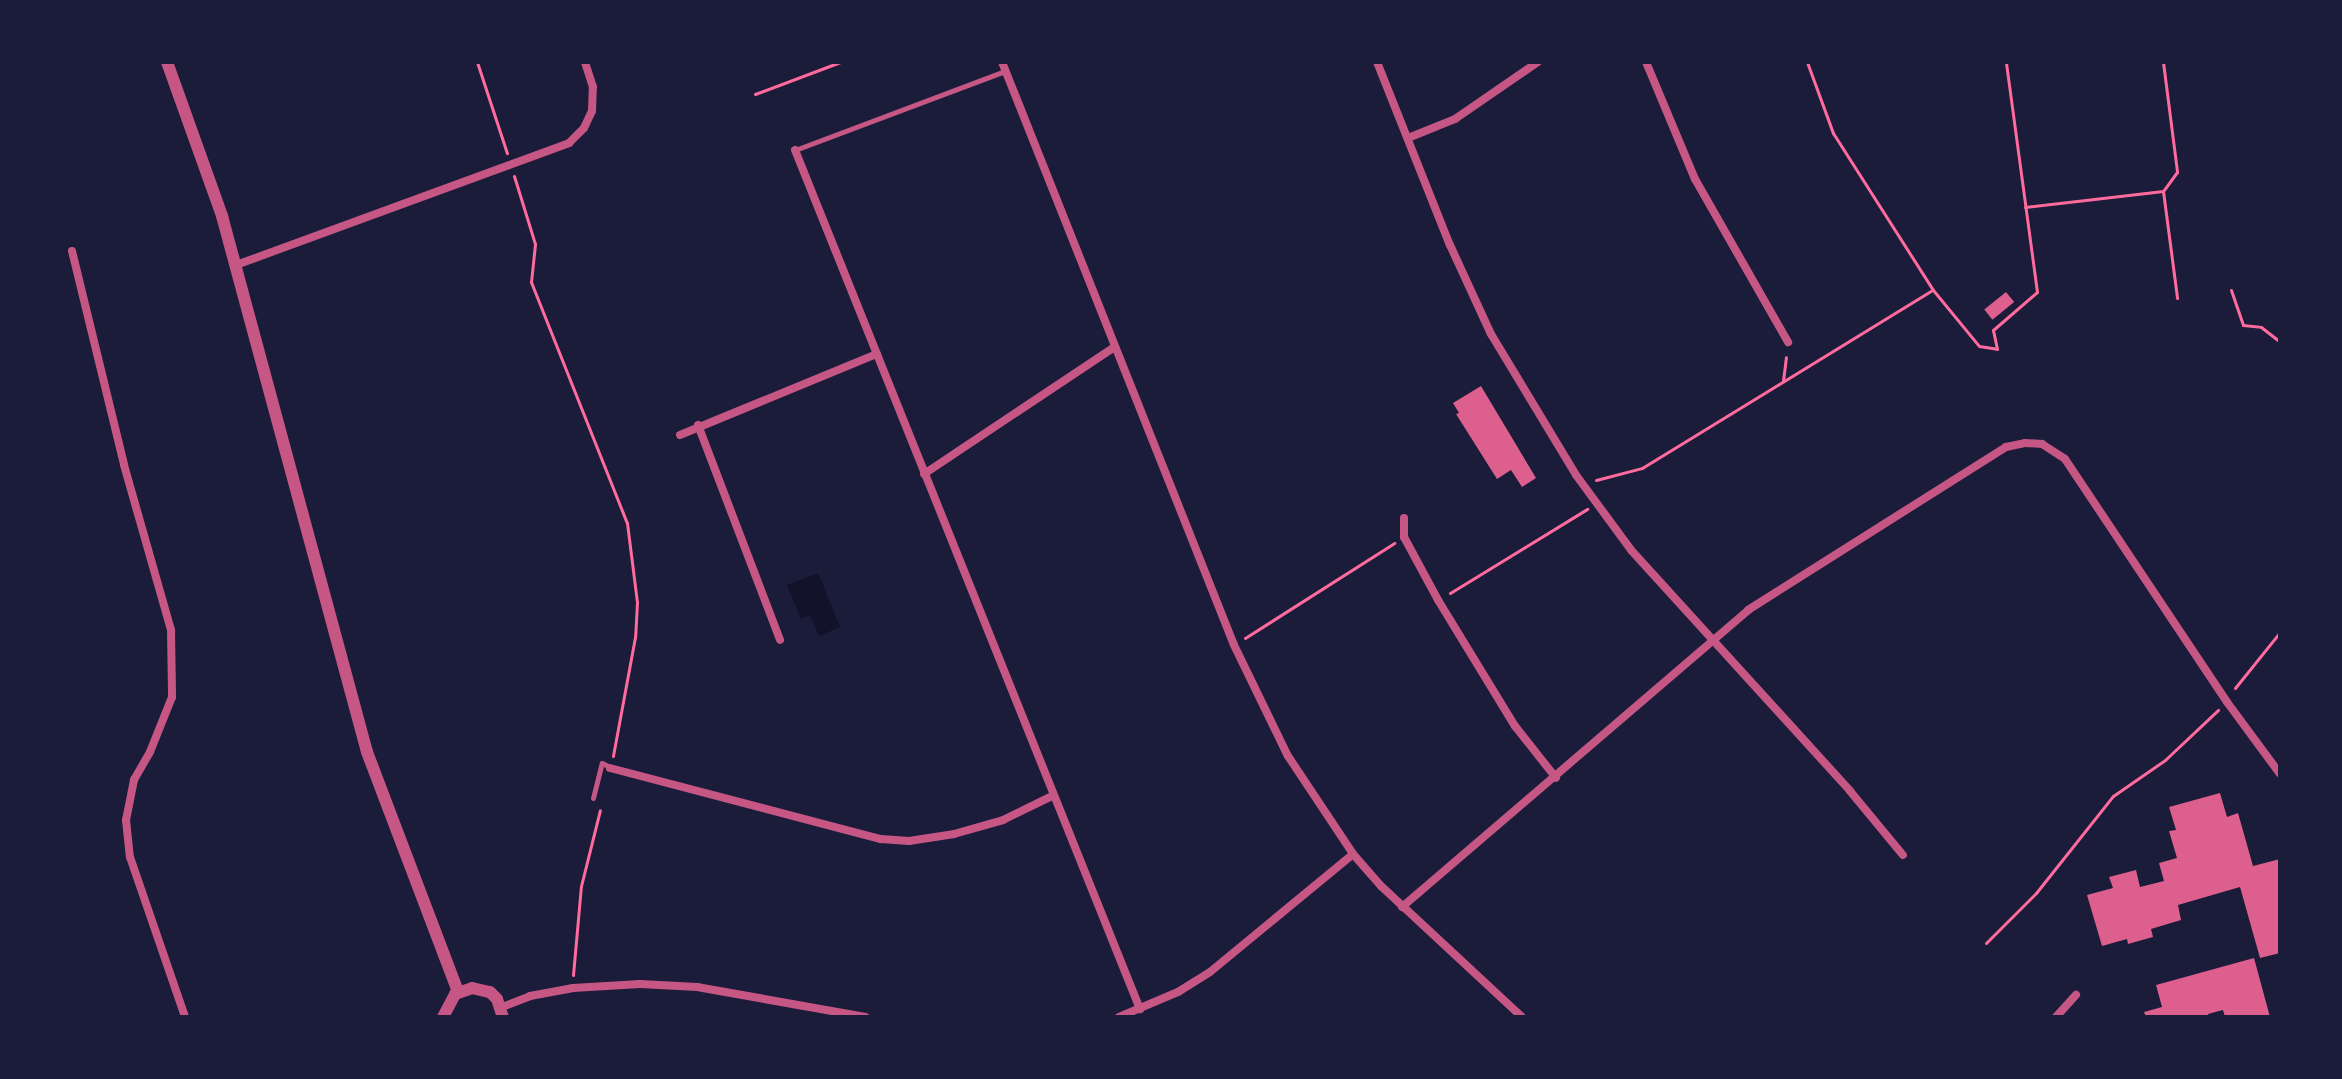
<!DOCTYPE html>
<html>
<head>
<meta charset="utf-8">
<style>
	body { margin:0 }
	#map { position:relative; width:2342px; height:1079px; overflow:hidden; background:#1b1b3a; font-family:Jost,sans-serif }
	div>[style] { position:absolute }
	.water>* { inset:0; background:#12122b }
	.building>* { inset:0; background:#dd5f8e; transform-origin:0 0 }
	.path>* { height:3px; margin:-1.5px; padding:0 1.5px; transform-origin:1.5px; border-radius:1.5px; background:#ff6b9d }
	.service>* { height:5px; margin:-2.5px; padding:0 2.5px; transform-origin:2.5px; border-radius:2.5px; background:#c65784 }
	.minor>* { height:8px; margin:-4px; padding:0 4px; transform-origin:4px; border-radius:4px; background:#c65784 }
	.tertiary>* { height:12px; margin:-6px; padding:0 6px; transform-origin:6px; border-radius:6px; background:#c65784 }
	span { translate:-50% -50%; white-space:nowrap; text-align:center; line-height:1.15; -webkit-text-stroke:7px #1b1b3a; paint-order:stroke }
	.frame { position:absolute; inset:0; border:64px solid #1b1b3a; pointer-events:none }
</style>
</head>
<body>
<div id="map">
	<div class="water">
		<div style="clip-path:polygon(818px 573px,840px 627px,819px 636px,810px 616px,801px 619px,787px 585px)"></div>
	</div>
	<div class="building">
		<div style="left:2006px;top:292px;width:13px;height:28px;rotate:51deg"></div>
		<div style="clip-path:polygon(1481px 386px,1536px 478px,1522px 487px,1511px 470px,1497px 479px,1456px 414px,1459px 413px,1453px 403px)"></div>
		<div style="clip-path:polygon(2220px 793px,2227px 817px,2238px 813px,2253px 866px,2280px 859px,2280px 953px,2260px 958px,2240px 887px,2178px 905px,2181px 920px,2151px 929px,2153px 937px,2128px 944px,2127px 939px,2102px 946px,2087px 895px,2113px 888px,2109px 877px,2136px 870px,2140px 887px,2164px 881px,2159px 863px,2177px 858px,2169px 831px,2176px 830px,2169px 807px)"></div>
		<div style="clip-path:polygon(2254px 958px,2270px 1017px,2225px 1017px,2223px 1010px,2208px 1014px,2209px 1017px,2146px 1017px,2144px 1012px,2162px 1007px,2156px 985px)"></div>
	</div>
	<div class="path">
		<div style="left:477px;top:62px;width:96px;rotate:71.8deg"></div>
		<div style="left:1807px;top:62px;width:76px;rotate:69.9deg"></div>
		<div style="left:1833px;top:133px;width:186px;rotate:57.5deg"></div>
		<div style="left:1933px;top:290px;width:72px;rotate:50.6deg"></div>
		<div style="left:1979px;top:346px;width:18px;rotate:9deg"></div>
		<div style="left:1997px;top:349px;width:19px;rotate:-102deg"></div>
		<div style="left:1993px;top:330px;width:58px;rotate:-40.8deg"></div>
		<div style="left:2037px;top:292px;width:232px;rotate:-97.7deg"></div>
		<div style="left:2163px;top:62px;width:111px;rotate:82.7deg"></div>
		<div style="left:2177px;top:172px;width:24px;rotate:126deg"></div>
		<div style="left:2163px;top:191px;width:108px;rotate:82.5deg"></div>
		<div style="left:755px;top:94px;width:91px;rotate:-20.6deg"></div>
		<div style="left:514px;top:176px;width:71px;rotate:72.8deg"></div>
		<div style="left:535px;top:244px;width:38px;rotate:96deg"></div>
		<div style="left:531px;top:282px;width:259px;rotate:68.3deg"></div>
		<div style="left:627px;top:523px;width:80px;rotate:82.8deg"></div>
		<div style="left:637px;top:602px;width:35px;rotate:93deg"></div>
		<div style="left:635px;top:637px;width:121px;rotate:100.5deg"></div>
		<div style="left:2025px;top:207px;width:139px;rotate:-6.6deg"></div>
		<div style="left:2231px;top:290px;width:37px;rotate:71deg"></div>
		<div style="left:2243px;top:325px;width:18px;rotate:6deg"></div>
		<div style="left:2261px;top:327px;width:24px;rotate:38deg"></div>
		<div style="left:1783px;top:381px;width:24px;rotate:-83deg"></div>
		<div style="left:1596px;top:480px;width:48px;rotate:-14.6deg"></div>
		<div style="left:1642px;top:468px;width:341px;rotate:-31.5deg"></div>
		<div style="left:1450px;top:593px;width:161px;rotate:-31.5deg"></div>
		<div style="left:1245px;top:638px;width:177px;rotate:-32.5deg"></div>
		<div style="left:2235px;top:688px;width:72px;rotate:-51.2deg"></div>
		<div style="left:1986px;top:943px;width:71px;rotate:-45deg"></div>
		<div style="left:2036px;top:893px;width:124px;rotate:-51.6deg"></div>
		<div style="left:2113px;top:796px;width:63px;rotate:-34.7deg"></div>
		<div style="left:2165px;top:760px;width:73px;rotate:-43.3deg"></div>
		<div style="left:573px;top:975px;width:89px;rotate:-84.9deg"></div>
		<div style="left:581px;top:886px;width:78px;rotate:-76deg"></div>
	</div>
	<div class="service">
		<div style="left:795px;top:150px;width:224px;rotate:-20.6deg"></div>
		<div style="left:593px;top:798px;width:36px;rotate:-76deg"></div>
		<div style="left:602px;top:763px;width:9px;rotate:27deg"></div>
	</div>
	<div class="minor">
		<div style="left:1002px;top:62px;width:627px;rotate:68.3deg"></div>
		<div style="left:1234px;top:645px;width:123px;rotate:64.1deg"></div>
		<div style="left:1288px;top:756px;width:118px;rotate:56.4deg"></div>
		<div style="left:1353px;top:854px;width:43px;rotate:48.8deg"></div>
		<div style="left:1381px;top:886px;width:192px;rotate:42.9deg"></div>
		<div style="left:1377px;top:62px;width:197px;rotate:68.3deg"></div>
		<div style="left:1450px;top:245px;width:98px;rotate:65.3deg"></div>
		<div style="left:1491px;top:334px;width:165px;rotate:58.9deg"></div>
		<div style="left:1576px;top:475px;width:93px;rotate:53.7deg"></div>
		<div style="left:1631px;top:550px;width:326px;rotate:47.7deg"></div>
		<div style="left:1850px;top:791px;width:83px;rotate:50.4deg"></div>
		<div style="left:1646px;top:62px;width:127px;rotate:67.3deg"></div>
		<div style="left:1695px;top:179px;width:188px;rotate:60.3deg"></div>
		<div style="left:1408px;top:138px;width:51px;rotate:-22deg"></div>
		<div style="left:1455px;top:119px;width:101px;rotate:-34.5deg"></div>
		<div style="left:795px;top:150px;width:926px;rotate:68.12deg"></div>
		<div style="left:72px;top:251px;width:220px;rotate:76.3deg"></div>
		<div style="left:124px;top:465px;width:172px;rotate:74.1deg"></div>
		<div style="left:171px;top:630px;width:67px;rotate:89.1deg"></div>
		<div style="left:172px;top:697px;width:59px;rotate:111.8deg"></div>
		<div style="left:150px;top:752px;width:32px;rotate:120deg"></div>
		<div style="left:134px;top:780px;width:41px;rotate:101.3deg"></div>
		<div style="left:126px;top:820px;width:37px;rotate:84deg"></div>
		<div style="left:130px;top:857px;width:169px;rotate:71deg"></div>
		<div style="left:236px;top:265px;width:355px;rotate:-20.1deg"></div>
		<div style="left:569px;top:143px;width:21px;rotate:-45deg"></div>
		<div style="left:584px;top:128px;width:19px;rotate:-65deg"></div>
		<div style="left:592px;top:111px;width:24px;rotate:-88deg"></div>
		<div style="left:593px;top:87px;width:26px;rotate:-108deg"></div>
		<div style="left:698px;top:425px;width:230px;rotate:69.1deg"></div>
		<div style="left:680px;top:435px;width:213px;rotate:-22.4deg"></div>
		<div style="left:924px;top:474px;width:227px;rotate:-33.7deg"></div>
		<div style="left:1404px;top:518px;width:19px;rotate:90deg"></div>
		<div style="left:1404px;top:537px;width:72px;rotate:61.6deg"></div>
		<div style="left:1438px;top:600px;width:148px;rotate:58.6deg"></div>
		<div style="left:1515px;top:726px;width:66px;rotate:51.7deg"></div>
		<div style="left:610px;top:768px;width:280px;rotate:14.7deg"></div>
		<div style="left:881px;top:839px;width:28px;rotate:4deg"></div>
		<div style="left:909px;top:841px;width:46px;rotate:-8.8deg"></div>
		<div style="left:954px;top:834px;width:51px;rotate:-15.9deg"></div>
		<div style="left:1003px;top:820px;width:55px;rotate:-26.1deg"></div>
		<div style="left:1402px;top:907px;width:456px;rotate:-40.6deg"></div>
		<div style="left:1748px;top:610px;width:305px;rotate:-32.3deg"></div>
		<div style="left:2006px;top:447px;width:19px;rotate:-12deg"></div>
		<div style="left:2025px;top:443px;width:17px;rotate:3deg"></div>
		<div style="left:2042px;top:444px;width:27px;rotate:33deg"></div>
		<div style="left:2065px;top:459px;width:292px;rotate:56.3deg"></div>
		<div style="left:2227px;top:702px;width:89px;rotate:53.6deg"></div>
		<div style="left:502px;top:1007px;width:30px;rotate:-21deg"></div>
		<div style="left:530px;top:996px;width:44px;rotate:-10.5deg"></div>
		<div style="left:573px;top:988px;width:67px;rotate:-3.4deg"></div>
		<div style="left:640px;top:984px;width:57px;rotate:3deg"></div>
		<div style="left:697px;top:987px;width:171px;rotate:10.1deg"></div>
		<div style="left:1119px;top:1017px;width:64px;rotate:-23deg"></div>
		<div style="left:1178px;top:992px;width:38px;rotate:-32deg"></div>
		<div style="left:1210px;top:972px;width:185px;rotate:-39.5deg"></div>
		<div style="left:2056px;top:1017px;width:30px;rotate:-48deg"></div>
	</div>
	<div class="tertiary">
		<div style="left:167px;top:62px;width:164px;rotate:70.3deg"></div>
		<div style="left:222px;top:216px;width:555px;rotate:74.86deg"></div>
		<div style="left:367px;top:752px;width:257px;rotate:69.2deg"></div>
		<div style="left:443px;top:1017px;width:26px;rotate:-62deg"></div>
		<div style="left:455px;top:994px;width:18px;rotate:-19deg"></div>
		<div style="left:472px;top:988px;width:18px;rotate:13deg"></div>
		<div style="left:490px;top:992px;width:10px;rotate:45deg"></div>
		<div style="left:497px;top:999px;width:19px;rotate:72deg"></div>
	</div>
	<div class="frame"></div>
</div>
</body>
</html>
